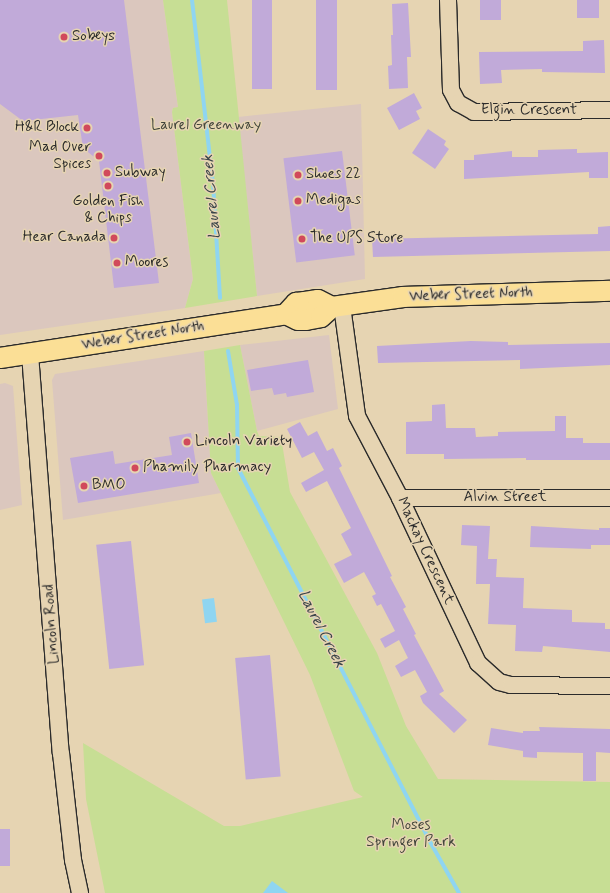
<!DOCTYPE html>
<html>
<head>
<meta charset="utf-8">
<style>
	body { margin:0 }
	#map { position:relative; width:610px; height:893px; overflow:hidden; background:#e6d4b2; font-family:Mynerve,sans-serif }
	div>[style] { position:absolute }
	.built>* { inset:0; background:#dbc7be }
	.green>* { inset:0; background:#c7de94 }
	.water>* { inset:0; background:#8fd5f1; transform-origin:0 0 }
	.stream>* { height:4px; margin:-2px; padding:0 2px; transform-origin:2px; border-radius:2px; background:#8fd5f1 }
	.building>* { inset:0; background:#c1aad9; transform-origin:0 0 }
	.roads { filter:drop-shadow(1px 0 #2b2b2b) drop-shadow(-1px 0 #2b2b2b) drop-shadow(0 1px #2b2b2b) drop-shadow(0 -1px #2b2b2b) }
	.minor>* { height:16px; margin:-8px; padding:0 8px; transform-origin:8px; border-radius:8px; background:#e6d4b2 }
	.major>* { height:20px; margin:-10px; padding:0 10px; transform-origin:10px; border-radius:10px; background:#fbdf96 }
	.dots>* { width:11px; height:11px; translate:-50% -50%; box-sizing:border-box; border:2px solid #e6d4b2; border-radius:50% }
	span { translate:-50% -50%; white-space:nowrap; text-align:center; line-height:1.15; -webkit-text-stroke:3px #e6d4b2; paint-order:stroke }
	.poi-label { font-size:15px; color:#2b2b2b }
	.left { translate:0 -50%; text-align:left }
	.right { translate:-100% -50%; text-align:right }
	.street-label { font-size:15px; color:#2b2b2b }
	.park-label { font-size:15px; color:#42463b }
	.water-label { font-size:16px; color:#3a4449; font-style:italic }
</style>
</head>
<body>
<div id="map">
	<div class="built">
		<div style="clip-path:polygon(0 0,163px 0,178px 107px,173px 108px,172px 112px,193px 279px,185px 308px,0 335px)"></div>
		<div style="clip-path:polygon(361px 104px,365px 279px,257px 296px,238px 117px)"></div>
		<div style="clip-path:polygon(329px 335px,338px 409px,257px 431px,240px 345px)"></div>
		<div style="clip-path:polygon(204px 351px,211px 473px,221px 493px,63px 520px,52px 380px,55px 374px)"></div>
		<div style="clip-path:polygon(5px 383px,13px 386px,22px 505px,0 510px,0 384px)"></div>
	</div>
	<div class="green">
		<div style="clip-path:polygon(163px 0,227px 0,257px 296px,185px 308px,193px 279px,172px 112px,173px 108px,178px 107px)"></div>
		<div style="clip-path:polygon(240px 345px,257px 431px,259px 436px,281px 437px,290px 492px,377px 653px,406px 726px,438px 779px,610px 782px,610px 893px,105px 893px,86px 799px,83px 743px,224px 826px,240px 826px,363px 797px,354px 791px,310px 675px,211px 473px,204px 351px)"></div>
	</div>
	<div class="water">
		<div style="left:214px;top:598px;width:24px;height:12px;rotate:83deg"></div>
		<div style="clip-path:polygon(272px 881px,288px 893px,263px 893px)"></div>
	</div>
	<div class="stream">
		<div style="left:192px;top:0;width:184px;rotate:83.5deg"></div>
		<div style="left:213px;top:183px;width:115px;rotate:86.5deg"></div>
		<div style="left:228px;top:351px;width:55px;rotate:80.5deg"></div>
		<div style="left:237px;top:405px;width:63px;rotate:89.1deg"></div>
		<div style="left:238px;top:468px;width:418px;rotate:62.8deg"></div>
		<div style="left:429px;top:840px;width:61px;rotate:60.5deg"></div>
	</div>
	<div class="building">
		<div style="clip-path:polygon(0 0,124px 0,159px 283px,114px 288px,99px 161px,83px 148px,78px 115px,23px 121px,0 104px)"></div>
		<div style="left:252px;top:0;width:20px;height:89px"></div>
		<div style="left:316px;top:0;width:21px;height:90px"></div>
		<div style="left:480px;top:0;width:21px;height:20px"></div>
		<div style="left:577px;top:0;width:22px;height:18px"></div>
		<div style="clip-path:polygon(408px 3px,411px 57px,407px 57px,408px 88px,389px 89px,388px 66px,392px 65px,391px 35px,393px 35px,392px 4px)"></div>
		<div style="clip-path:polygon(604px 40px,605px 73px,542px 72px,542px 69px,501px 70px,502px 83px,480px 84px,479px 52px,583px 51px,583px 41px)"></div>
		<div style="clip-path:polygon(414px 93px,422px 108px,416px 111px,420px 119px,399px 130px,387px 108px)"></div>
		<div style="clip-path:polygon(428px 129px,446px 141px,444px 145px,449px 149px,435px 169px,412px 153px)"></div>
		<div style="clip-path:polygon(577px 149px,577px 153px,608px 152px,608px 178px,589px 178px,589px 172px,464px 179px,464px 160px,474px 160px,474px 155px,512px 151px,512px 157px,538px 157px,538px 150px)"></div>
		<div style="left:342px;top:151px;width:105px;height:59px;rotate:83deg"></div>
		<div style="clip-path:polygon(610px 226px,610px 251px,373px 257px,372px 239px,598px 234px,598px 227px)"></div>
		<div style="clip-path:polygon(471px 341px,508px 342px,508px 345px,610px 343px,610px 365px,520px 369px,520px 360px,378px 363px,377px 346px)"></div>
		<div style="clip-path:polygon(308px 360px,314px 392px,287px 397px,286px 393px,274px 395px,272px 388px,251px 391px,247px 370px)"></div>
		<div style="clip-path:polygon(445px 404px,446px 428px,475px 428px,476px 437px,498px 436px,498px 432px,555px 431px,555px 416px,566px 416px,566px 438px,583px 438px,583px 443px,610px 443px,610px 460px,526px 460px,526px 458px,444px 459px,444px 454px,406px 454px,406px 422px,432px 421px,432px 405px)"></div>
		<div style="clip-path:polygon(300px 422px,308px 436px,317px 431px,327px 451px,333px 448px,342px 466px,339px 468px,392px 576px,390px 577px,406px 607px,403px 609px,416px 634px,414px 635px,444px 691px,439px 694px,467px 720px,454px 733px,423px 703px,420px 696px,427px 692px,415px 670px,401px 677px,395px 666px,408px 658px,399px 640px,385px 648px,380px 639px,395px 631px,381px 604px,377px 606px,372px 596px,376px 594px,364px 572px,344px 583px,334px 564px,352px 555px,341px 534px,351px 528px,327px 481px,306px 492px,301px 483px,324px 470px,314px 452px,302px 458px,287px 429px)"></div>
		<div style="clip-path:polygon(191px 433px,199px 483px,78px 503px,70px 458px,113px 451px,115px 464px,172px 455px,169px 437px)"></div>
		<div style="clip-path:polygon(462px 525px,490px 526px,488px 559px,497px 559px,496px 577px,524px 578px,523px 608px,572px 610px,572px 622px,605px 623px,605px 629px,610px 629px,610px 652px,543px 646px,542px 652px,515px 651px,516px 625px,488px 624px,490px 584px,476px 584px,477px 546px,461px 545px)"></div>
		<div style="clip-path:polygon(531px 526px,599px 530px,599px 528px,610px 528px,610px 545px,591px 545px,591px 549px,530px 547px)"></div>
		<div style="left:131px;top:541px;width:125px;height:35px;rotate:84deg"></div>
		<div style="left:270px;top:655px;width:122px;height:35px;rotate:85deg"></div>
		<div style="clip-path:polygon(539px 727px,610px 729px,610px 753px,596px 752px,596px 781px,583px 781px,583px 753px,537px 752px,537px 758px,523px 757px,523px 751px,488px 745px,491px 728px,523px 733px,523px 731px,540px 731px)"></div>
		<div style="left:0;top:829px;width:10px;height:37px"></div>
	</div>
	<div class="roads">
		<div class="minor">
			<div style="left:448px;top:0;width:90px;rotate:88.1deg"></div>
			<div style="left:451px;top:90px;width:15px;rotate:62deg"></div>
			<div style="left:458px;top:103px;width:18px;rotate:29deg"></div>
			<div style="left:474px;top:112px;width:136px;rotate:-0.8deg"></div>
			<div style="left:342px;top:306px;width:111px;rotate:82.2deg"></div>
			<div style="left:357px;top:416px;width:93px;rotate:62.3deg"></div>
			<div style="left:400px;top:498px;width:183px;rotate:64.7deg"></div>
			<div style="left:478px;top:663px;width:28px;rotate:42deg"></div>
			<div style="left:499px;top:682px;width:12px;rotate:14deg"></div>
			<div style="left:511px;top:685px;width:99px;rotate:0.6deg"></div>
			<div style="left:30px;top:354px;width:400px;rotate:85.6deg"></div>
			<div style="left:61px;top:753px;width:108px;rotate:83.6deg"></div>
			<div style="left:73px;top:860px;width:34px;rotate:78deg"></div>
			<div style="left:400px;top:498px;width:210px"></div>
		</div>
		<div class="major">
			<div style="left:286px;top:314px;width:15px;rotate:-48deg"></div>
			<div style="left:296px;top:303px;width:9px;rotate:-6deg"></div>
			<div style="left:305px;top:302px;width:13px;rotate:-9deg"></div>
			<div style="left:318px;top:300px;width:16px;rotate:27deg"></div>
			<div style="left:0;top:358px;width:289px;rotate:-8.7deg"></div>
			<div style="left:286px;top:314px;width:13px;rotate:27deg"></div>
			<div style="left:298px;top:320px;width:8px"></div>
			<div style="left:306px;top:320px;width:15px;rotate:-11deg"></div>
			<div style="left:321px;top:317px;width:15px;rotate:-42deg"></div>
			<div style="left:332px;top:307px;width:72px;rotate:-8deg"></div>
			<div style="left:403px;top:297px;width:207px;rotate:-1.7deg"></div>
		</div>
	</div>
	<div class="dots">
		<div style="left:64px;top:37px;background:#d1495b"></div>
		<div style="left:87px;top:128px;background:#d1495b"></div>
		<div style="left:99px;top:156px;background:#d1495b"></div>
		<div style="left:107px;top:173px;background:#d1495b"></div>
		<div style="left:298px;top:175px;background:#d1495b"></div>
		<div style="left:108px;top:186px;background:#d1495b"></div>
		<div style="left:298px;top:201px;background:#d1495b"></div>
		<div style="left:114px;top:238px;background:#d1495b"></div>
		<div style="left:302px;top:239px;background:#d1495b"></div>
		<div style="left:117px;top:263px;background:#d1495b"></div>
		<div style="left:187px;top:442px;background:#d1495b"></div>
		<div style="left:135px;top:468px;background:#d1495b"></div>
		<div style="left:84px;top:486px;background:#d1495b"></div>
	</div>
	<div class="poi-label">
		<span class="left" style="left:72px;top:37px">Sobeys</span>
		<span class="right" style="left:79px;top:128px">H&amp;R Block</span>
		<span class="right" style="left:91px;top:156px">Mad Over<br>Spices</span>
		<span class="left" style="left:115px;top:173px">Subway</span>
		<span class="left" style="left:306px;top:175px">Shoes 22</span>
		<span style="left:108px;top:210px">Golden Fish<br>&amp; Chips</span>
		<span class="left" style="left:306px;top:201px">Medigas</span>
		<span class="right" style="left:106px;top:238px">Hear Canada</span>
		<span class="left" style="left:310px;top:239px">The UPS Store</span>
		<span class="left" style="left:125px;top:263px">Moores</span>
		<span class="left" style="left:195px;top:442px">Lincoln Variety</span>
		<span class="left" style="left:143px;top:468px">Phamily Pharmacy</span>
		<span class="left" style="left:92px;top:486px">BMO</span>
	</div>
	<div class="street-label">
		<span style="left:529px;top:111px">Elgin Crescent</span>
		<span style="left:471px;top:295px;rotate:-2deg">Weber Street North</span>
		<span style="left:143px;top:336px;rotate:-9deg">Weber Street North</span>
		<span style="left:505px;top:498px">Alvin Street</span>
		<span style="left:425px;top:551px;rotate:65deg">Mackay Crescent</span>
		<span style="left:52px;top:624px;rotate:-94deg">Lincoln Road</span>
	</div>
	<div class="park-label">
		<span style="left:206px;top:126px">Laurel Greenway</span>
		<span style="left:411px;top:834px">Moses<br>Springer Park</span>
	</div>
	<div class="water-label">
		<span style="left:212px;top:197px;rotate:-95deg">Laurel Creek</span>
		<span style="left:321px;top:629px;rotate:63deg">Laurel Creek</span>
	</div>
</div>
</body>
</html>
